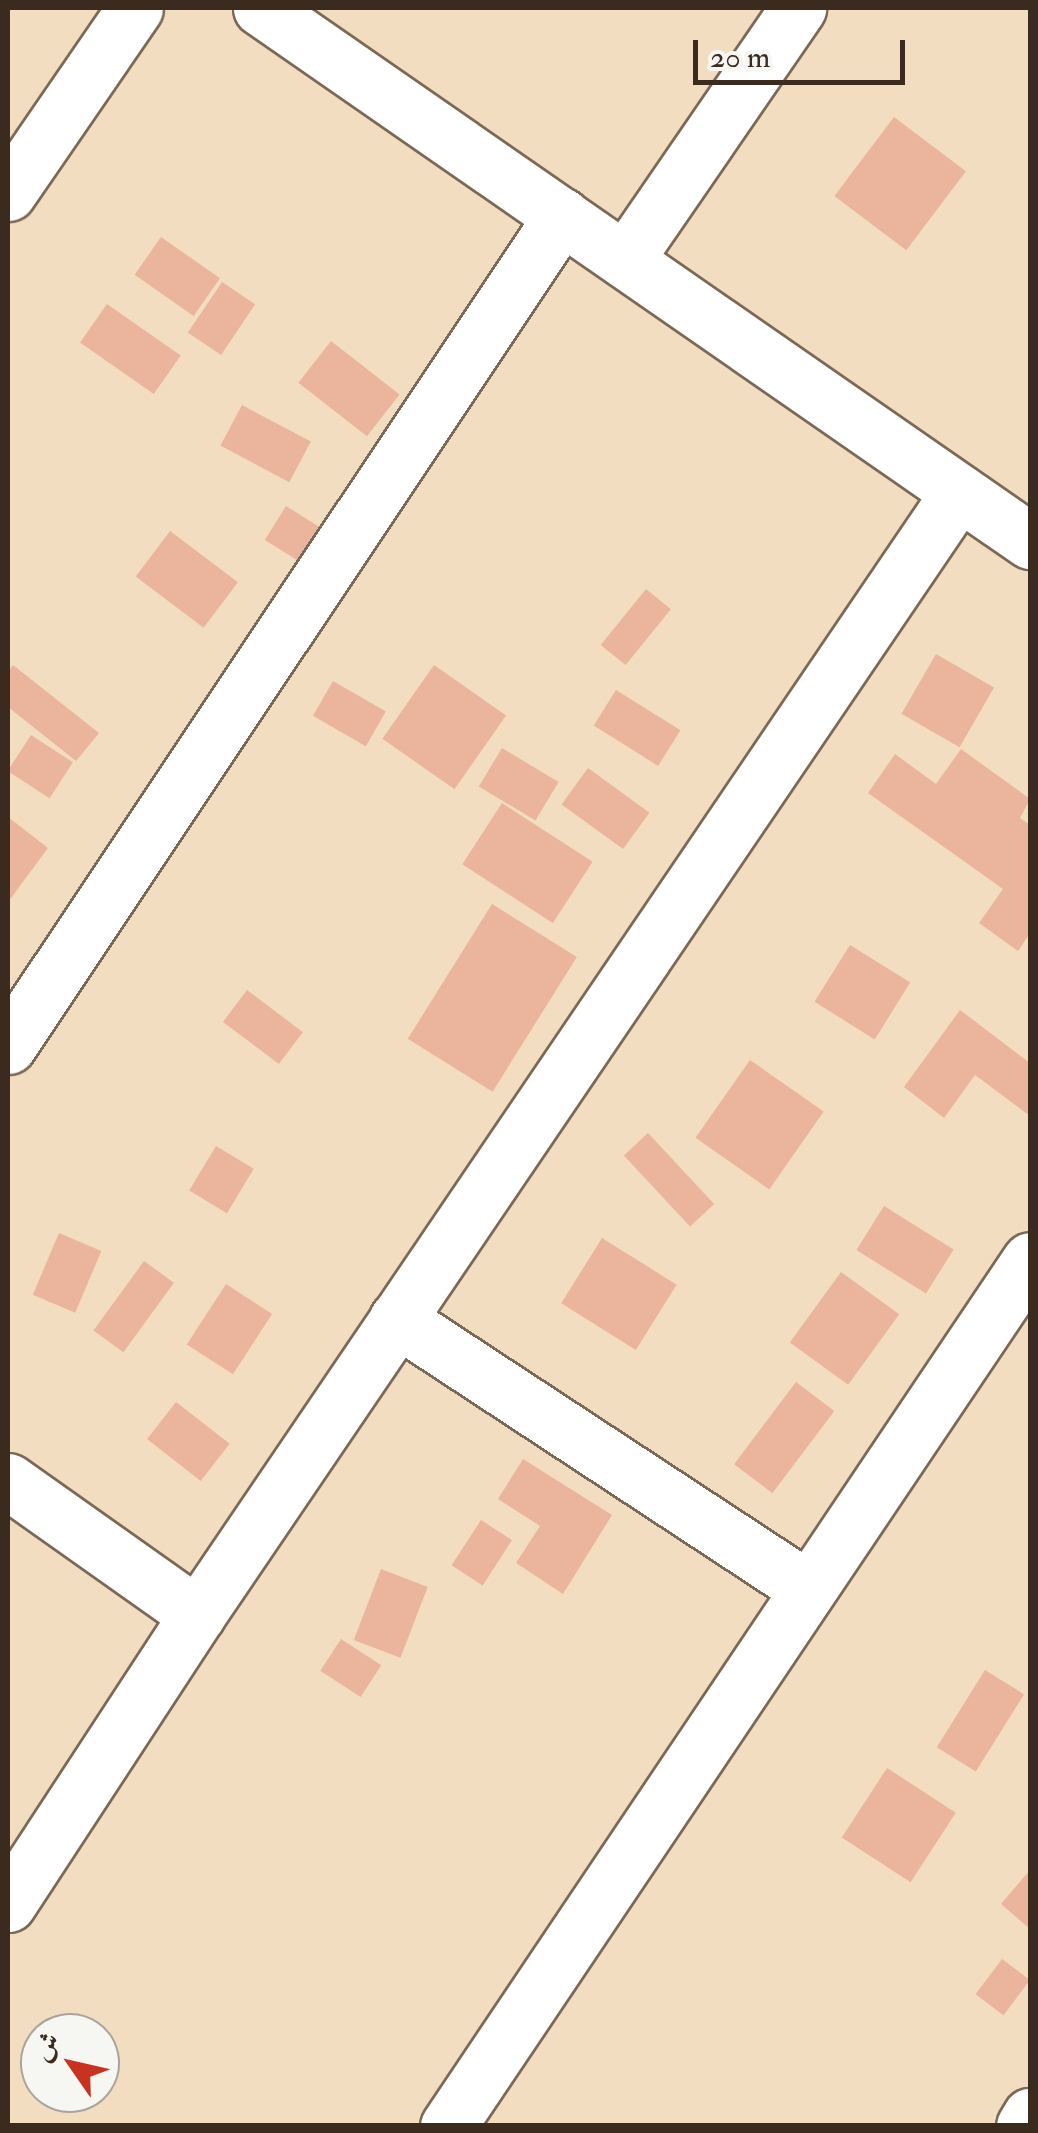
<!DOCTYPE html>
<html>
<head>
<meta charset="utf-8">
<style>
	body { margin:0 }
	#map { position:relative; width:1038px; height:2133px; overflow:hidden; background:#f2ddc0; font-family:"IM FELL Double Pica",Amiri,serif }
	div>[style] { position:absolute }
	.building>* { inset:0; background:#eab59c; transform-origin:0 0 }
	.roads { filter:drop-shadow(2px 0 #7b6957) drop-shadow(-2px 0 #7b6957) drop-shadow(0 2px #7b6957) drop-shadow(0 -2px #7b6957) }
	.minor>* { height:55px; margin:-27.5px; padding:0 27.5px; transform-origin:27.5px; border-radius:27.5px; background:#fff }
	span { translate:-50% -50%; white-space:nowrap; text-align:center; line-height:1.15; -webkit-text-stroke:8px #f6f6f2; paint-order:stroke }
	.frame { position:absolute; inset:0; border:10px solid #3b2a1e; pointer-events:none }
	.north { position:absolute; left:20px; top:2013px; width:100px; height:100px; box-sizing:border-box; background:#f6f6f2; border:2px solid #aba49d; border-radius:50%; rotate:304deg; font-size:28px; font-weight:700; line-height:40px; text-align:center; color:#3b2a1e }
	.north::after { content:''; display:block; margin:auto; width:35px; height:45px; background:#c8321e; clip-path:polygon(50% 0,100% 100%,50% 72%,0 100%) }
	.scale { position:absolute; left:693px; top:40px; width:212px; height:45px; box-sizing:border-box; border:5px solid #3b2a1e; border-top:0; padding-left:12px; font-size:30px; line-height:35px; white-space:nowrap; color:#3b2a1e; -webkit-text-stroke:8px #f6f6f2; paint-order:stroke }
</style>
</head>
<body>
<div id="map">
	<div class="building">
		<div style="left:894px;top:117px;width:90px;height:99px;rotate:37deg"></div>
		<div style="left:161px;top:237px;width:72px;height:46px;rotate:35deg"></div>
		<div style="left:222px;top:282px;width:40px;height:61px;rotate:34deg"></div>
		<div style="left:107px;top:304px;width:90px;height:47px;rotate:35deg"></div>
		<div style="left:331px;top:341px;width:87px;height:53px;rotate:38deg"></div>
		<div style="left:242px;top:405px;width:78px;height:46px;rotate:28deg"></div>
		<div style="left:286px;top:506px;width:55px;height:40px;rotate:32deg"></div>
		<div style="left:170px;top:531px;width:85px;height:57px;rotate:37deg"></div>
		<div style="left:646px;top:589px;width:32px;height:72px;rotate:39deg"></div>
		<div style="left:936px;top:654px;width:67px;height:69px;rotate:30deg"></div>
		<div style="clip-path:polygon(13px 665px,99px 733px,76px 761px,8px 707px,8px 672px)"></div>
		<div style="left:434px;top:665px;width:88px;height:90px;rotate:35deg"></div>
		<div style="left:333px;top:681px;width:61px;height:40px;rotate:30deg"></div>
		<div style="left:616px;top:690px;width:76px;height:42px;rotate:32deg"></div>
		<div style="left:31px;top:735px;width:50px;height:43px;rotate:33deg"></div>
		<div style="left:502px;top:748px;width:66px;height:45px;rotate:31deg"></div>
		<div style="clip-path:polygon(961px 749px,1030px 799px,1020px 818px,1030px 825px,1030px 933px,1018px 951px,979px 923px,1003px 889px,868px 793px,895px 754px,936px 784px)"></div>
		<div style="left:588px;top:768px;width:76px;height:45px;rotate:36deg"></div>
		<div style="left:502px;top:803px;width:108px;height:73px;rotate:33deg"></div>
		<div style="clip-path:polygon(8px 817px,48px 848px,8px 902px)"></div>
		<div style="left:492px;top:904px;width:100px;height:159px;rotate:32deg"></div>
		<div style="left:850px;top:945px;width:71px;height:67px;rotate:32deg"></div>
		<div style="left:247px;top:990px;width:70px;height:40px;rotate:37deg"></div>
		<div style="clip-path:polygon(960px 1010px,1030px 1063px,1030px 1116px,975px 1075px,944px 1118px,904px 1087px)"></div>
		<div style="left:750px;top:1060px;width:90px;height:95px;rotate:35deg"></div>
		<div style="left:648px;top:1133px;width:97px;height:33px;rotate:47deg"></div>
		<div style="left:216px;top:1146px;width:44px;height:52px;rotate:31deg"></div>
		<div style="left:884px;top:1206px;width:82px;height:52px;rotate:32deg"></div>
		<div style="left:59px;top:1233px;width:46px;height:67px;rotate:23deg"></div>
		<div style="left:602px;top:1238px;width:88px;height:77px;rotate:32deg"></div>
		<div style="left:144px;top:1261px;width:37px;height:86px;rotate:36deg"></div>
		<div style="left:841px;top:1272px;width:72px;height:87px;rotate:36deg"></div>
		<div style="left:226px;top:1284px;width:55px;height:72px;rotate:33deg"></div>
		<div style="left:796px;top:1382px;width:48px;height:103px;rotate:37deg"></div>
		<div style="left:176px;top:1402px;width:68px;height:47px;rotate:38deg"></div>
		<div style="clip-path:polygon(523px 1459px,612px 1515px,563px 1594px,516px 1563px,540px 1526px,498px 1499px)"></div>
		<div style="left:481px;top:1520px;width:37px;height:54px;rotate:33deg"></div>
		<div style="left:381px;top:1569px;width:50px;height:76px;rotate:21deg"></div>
		<div style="left:341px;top:1639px;width:48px;height:38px;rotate:33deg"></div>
		<div style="left:985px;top:1670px;width:46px;height:91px;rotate:32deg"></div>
		<div style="left:887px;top:1768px;width:82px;height:83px;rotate:33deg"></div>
		<div style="clip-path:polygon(1030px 1870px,1030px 1929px,1001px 1904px)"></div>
		<div style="left:1002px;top:1959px;width:35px;height:44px;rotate:37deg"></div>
	</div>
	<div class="roads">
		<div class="minor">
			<div style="left:261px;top:8px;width:936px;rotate:34.73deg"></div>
			<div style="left:8px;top:193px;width:224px;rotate:-55.5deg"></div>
			<div style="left:625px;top:260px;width:306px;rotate:-55.5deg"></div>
			<div style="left:8px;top:1046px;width:998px;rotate:-56.28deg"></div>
			<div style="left:397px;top:1319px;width:490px;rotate:33.3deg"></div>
			<div style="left:8px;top:1481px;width:232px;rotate:35.3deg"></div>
			<div style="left:8px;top:1904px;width:345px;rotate:-56.8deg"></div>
			<div style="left:197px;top:1615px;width:1357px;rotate:-55.84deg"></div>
			<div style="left:448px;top:2126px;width:1043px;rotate:-56.1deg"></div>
			<div style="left:1024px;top:2126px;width:12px;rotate:-59deg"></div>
		</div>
	</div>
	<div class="frame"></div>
	<div class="north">ش</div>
	<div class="scale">20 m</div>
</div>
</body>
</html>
